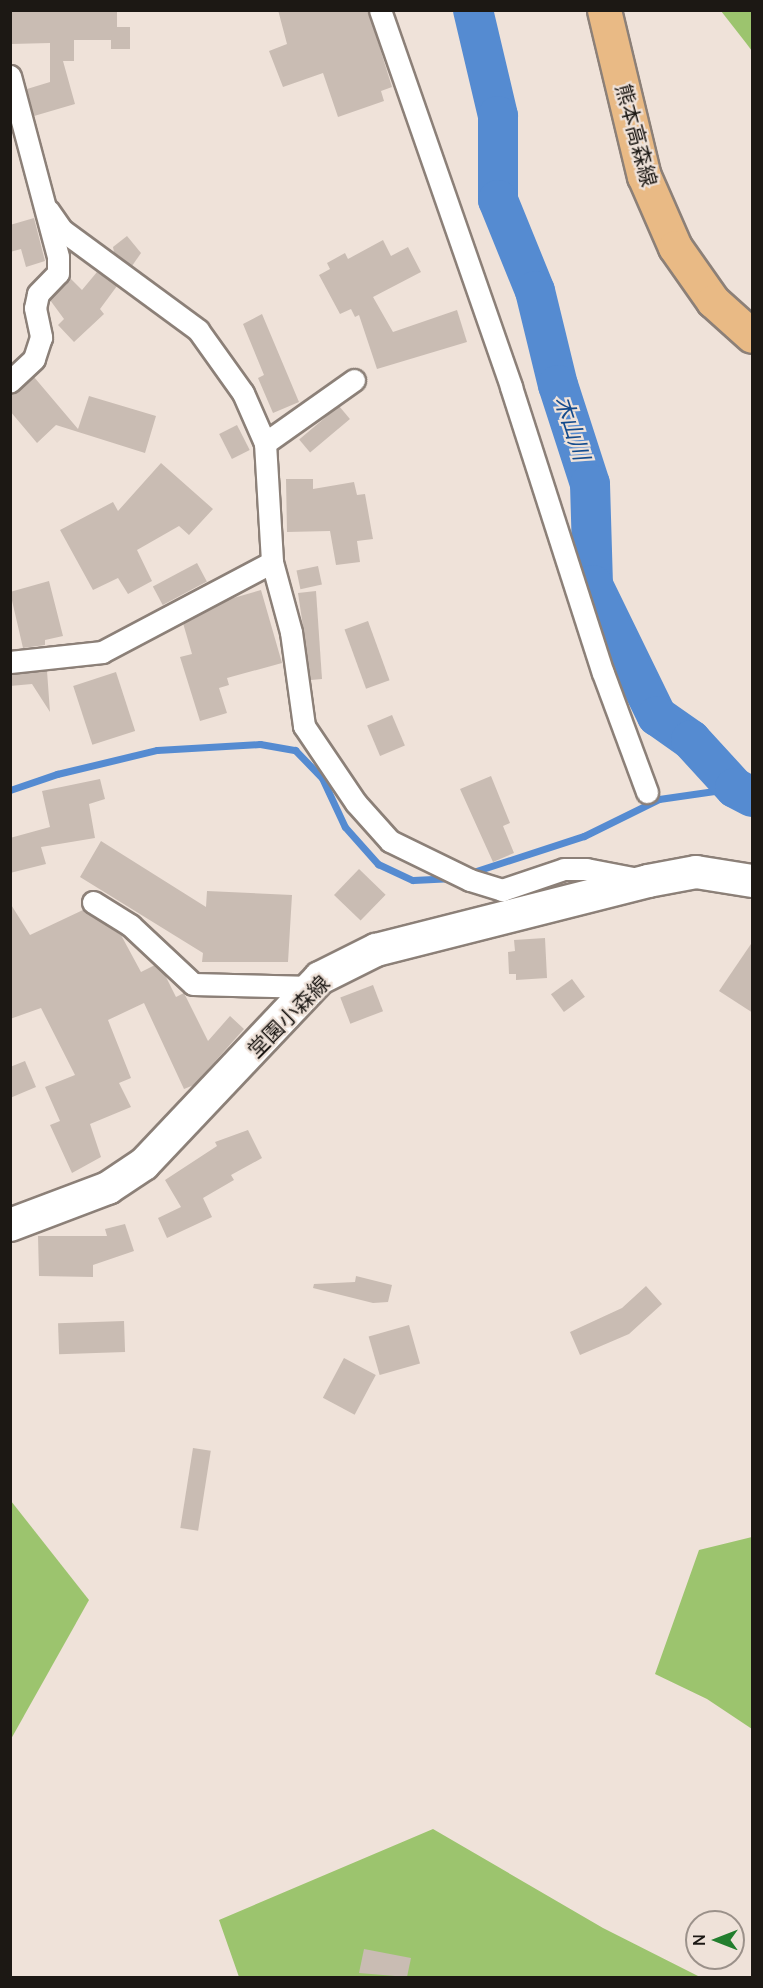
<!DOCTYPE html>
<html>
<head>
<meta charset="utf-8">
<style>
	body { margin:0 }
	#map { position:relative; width:763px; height:1988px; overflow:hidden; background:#efe2d9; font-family:Manrope,"Noto Sans JP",sans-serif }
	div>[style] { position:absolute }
	.forest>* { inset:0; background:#9cc46e }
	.stream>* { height:7px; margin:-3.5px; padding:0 3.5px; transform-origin:3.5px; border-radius:3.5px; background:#558bd1 }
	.river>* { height:40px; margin:-20px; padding:0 20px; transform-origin:20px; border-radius:20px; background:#558bd1 }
	.building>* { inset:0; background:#c9bcb3; transform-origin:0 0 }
	.roads { filter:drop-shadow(2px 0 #8c8078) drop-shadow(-2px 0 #8c8078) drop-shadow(0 2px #8c8078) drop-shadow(0 -2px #8c8078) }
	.street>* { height:21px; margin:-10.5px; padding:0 10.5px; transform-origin:10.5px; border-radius:10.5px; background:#fff }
	.secondary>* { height:32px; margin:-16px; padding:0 16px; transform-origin:16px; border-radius:16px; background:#fff }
	.primary>* { height:33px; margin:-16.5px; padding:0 16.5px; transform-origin:16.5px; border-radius:16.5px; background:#e9ba85 }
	span { translate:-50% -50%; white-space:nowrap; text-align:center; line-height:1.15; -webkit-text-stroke:4.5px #efe2d9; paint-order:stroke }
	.street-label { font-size:21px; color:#1c1814 }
	.water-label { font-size:22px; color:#144b8c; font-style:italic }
	.frame { position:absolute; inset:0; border:12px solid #1c1814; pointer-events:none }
	.north { position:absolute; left:685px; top:1910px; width:60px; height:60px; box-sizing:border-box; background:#efe2d9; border:2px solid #9b918a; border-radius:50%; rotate:270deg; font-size:16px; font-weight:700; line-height:24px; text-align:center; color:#1c1814 }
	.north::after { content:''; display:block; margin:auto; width:21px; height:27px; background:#237e2e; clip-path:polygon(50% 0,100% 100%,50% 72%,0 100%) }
</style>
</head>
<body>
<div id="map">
	<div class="forest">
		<div style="clip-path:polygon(721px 11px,752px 11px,752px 51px,746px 43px)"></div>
		<div style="clip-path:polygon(11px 1501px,89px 1600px,11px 1739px,10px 1501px)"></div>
		<div style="clip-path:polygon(752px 1537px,752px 1729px,707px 1699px,655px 1674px,699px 1550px)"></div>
		<div style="clip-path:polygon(433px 1829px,603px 1928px,700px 1977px,239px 1977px,219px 1920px)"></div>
	</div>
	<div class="stream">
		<div style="left:10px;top:790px;width:50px;rotate:-18.8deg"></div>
		<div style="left:57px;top:774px;width:103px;rotate:-13.5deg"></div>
		<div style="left:157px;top:750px;width:103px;rotate:-3.3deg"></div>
		<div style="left:260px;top:744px;width:36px;rotate:10deg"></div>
		<div style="left:295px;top:750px;width:39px;rotate:46deg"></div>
		<div style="left:322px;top:778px;width:54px;rotate:64.9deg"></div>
		<div style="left:345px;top:827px;width:50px;rotate:48.3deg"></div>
		<div style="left:378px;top:864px;width:38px;rotate:25deg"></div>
		<div style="left:413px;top:880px;width:41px;rotate:-2.8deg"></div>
		<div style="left:470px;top:873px;width:120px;rotate:-18deg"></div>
		<div style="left:584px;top:836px;width:84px;rotate:-26.3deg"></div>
		<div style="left:659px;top:799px;width:77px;rotate:-8.2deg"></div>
	</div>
	<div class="river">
		<div style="left:473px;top:10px;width:109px;rotate:76.7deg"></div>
		<div style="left:498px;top:116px;width:84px;rotate:90deg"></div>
		<div style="left:498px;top:200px;width:98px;rotate:67.9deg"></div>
		<div style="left:535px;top:291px;width:97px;rotate:76.3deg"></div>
		<div style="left:558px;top:385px;width:104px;rotate:72.1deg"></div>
		<div style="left:590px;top:484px;width:101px;rotate:88.3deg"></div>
		<div style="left:593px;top:585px;width:146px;rotate:64deg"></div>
		<div style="left:657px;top:716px;width:42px;rotate:35.2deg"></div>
		<div style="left:691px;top:740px;width:65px;rotate:47.5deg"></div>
		<div style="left:735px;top:788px;width:19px;rotate:28deg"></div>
	</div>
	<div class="building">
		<div style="clip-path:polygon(11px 10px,117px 10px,117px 27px,130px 27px,130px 49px,111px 49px,111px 40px,74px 40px,74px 61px,63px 61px,75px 104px,34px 116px,27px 89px,50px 82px,50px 43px,11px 44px)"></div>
		<div style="clip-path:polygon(278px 10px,368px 10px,392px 87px,381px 91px,384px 101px,338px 117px,323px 73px,283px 87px,269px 51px,287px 44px)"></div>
		<div style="clip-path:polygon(34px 218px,45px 261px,26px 267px,21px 249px,10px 252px,10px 225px)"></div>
		<div style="clip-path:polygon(127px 236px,141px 253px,132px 266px,114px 252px,113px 247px)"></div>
		<div style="clip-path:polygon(383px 240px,391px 256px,408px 247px,421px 272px,373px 297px,393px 332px,457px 310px,467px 342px,377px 369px,359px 315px,355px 317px,351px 309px,340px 314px,319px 275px,330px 269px,327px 263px,345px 253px,348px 259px)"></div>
		<div style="clip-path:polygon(97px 272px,117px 286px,100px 309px,104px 314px,74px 342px,58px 325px,64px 319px,50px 300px,69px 277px,82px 290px)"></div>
		<div style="clip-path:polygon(262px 314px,299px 402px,273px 413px,258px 378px,264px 375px,243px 324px)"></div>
		<div style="clip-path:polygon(34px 377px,78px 429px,89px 396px,156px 416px,145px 453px,56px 425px,37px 443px,10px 411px,10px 393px)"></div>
		<div style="left:339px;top:406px;width:17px;height:52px;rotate:50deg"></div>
		<div style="left:237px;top:425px;width:28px;height:20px;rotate:63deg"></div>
		<div style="clip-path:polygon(161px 463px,213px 509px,189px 535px,179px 526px,137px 550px,152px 581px,128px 594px,118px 578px,93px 590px,60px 530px,113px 502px,118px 511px)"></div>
		<div style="clip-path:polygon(286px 479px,313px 479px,313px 489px,354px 482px,357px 495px,365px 494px,373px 539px,357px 541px,360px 562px,336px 565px,330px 531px,287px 532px)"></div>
		<div style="left:197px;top:563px;width:21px;height:50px;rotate:62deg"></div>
		<div style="left:318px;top:566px;width:19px;height:22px;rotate:78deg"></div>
		<div style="clip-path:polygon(49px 581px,63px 636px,45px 640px,45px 645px,23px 648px,10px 592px)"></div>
		<div style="clip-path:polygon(261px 590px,282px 663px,227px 678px,229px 685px,219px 688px,227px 713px,200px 721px,180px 657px,192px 654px,183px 623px,230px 599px)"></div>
		<div style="clip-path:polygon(316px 591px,322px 679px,311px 680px,298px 593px)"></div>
		<div style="left:368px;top:621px;width:63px;height:25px;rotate:70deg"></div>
		<div style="clip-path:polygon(47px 671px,50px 712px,32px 684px,10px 686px,10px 675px)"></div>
		<div style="left:116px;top:672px;width:62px;height:45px;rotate:72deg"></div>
		<div style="left:392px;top:715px;width:33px;height:27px;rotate:67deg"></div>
		<div style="clip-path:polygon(491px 776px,510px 823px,503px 826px,514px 853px,493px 862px,460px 789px)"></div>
		<div style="clip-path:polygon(100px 779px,105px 799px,89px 804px,95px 838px,41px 847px,46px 864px,10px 873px,10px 838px,50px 827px,42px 791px)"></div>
		<div style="clip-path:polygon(101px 841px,206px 907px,207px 891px,292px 895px,288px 962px,202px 962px,203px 953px,80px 877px)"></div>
		<div style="left:359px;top:869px;width:37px;height:36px;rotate:44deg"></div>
		<div style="clip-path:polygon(10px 903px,30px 935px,83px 910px,121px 935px,141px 972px,155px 965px,165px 975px,176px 997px,184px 993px,208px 1041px,230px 1016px,244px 1029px,194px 1085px,184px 1089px,144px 1003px,108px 1020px,131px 1078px,119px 1083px,131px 1107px,90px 1124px,101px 1157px,72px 1173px,50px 1125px,60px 1121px,45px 1087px,75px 1075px,41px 1008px,10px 1019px)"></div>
		<div style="clip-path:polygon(545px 938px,547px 978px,516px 980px,516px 974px,509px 974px,508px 952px,515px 951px,514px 940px)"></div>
		<div style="clip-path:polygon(753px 941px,753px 1013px,719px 991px)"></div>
		<div style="left:572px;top:979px;width:22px;height:26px;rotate:54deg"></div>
		<div style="left:373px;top:985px;width:28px;height:35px;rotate:69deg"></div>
		<div style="clip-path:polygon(25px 1061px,36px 1087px,10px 1098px,10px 1067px)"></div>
		<div style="clip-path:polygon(248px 1130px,262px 1158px,231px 1175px,234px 1180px,203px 1198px,212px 1217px,167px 1238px,158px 1218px,181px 1207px,165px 1180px,217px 1146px,215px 1142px)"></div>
		<div style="clip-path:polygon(125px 1224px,134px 1251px,93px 1265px,93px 1277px,39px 1276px,38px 1236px,107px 1236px,105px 1229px)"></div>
		<div style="clip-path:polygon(356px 1276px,392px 1285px,388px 1302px,373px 1303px,313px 1288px,314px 1284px,355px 1282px)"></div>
		<div style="clip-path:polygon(646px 1286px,662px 1304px,629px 1334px,580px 1355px,570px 1332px,622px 1308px)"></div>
		<div style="left:124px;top:1321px;width:31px;height:66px;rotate:88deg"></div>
		<div style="left:409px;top:1325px;width:40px;height:42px;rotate:74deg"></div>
		<div style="left:344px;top:1358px;width:36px;height:45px;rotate:28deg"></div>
		<div style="left:193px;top:1448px;width:18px;height:81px;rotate:9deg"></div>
		<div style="clip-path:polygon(364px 1949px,411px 1958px,407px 1977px,359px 1973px)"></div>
	</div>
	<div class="roads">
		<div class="street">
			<div style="left:380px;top:10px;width:399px;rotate:70.8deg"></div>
			<div style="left:511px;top:387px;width:300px;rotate:72.2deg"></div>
			<div style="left:603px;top:673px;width:127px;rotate:69.7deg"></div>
			<div style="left:10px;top:76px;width:187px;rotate:75.1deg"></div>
			<div style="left:58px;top:257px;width:16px;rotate:90deg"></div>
			<div style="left:58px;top:273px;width:29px;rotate:134deg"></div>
			<div style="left:38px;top:294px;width:14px;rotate:102deg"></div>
			<div style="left:35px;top:308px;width:30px;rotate:78deg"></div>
			<div style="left:41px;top:337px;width:23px;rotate:108deg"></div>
			<div style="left:34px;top:359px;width:33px;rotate:137deg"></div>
			<div style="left:48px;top:210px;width:24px;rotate:55deg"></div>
			<div style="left:62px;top:230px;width:169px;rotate:36.3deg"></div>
			<div style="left:198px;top:330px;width:77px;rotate:54.5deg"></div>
			<div style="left:243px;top:393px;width:55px;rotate:66.3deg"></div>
			<div style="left:265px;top:443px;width:119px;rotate:86.6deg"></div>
			<div style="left:272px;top:562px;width:73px;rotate:74.8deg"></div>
			<div style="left:291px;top:632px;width:95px;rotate:82.1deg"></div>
			<div style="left:304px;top:726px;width:93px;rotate:56deg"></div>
			<div style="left:356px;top:803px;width:51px;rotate:48.2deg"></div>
			<div style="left:390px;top:841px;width:89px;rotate:26deg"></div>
			<div style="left:470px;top:880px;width:34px;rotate:17deg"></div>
			<div style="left:502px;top:890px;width:65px;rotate:-18.7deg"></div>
			<div style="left:564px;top:869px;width:22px"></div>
			<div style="left:586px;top:869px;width:53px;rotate:10.9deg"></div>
			<div style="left:265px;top:443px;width:109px;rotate:-35.3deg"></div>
			<div style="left:10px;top:662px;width:93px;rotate:-6.2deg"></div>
			<div style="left:102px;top:652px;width:192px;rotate:-27.9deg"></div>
			<div style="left:93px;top:902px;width:44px;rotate:31.9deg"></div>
			<div style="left:130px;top:925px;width:86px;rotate:43.1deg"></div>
			<div style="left:193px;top:984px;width:119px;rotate:1.4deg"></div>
		</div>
		<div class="secondary">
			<div style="left:10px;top:1225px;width:105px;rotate:-20.7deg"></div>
			<div style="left:108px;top:1188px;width:43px;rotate:-33.7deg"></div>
			<div style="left:144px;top:1164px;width:256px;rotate:-46.6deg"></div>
			<div style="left:320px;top:978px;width:63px;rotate:-26.6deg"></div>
			<div style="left:376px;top:950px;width:281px;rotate:-14.2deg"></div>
			<div style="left:648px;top:881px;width:49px;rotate:-10.6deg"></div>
			<div style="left:696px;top:872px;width:57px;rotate:9.1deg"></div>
		</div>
		<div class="primary">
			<div style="left:604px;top:10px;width:171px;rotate:76.5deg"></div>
			<div style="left:644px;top:176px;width:77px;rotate:66.4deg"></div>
			<div style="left:675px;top:247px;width:66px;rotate:54.9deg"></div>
			<div style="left:713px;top:301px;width:52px;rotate:41.9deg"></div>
		</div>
	</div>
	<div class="street-label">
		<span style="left:637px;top:135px;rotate:75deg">熊本高森線</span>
		<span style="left:288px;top:1016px;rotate:-45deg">堂園小森線</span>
	</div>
	<div class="water-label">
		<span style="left:572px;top:428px;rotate:72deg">木山川</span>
	</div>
	<div class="frame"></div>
	<div class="north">N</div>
</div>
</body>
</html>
